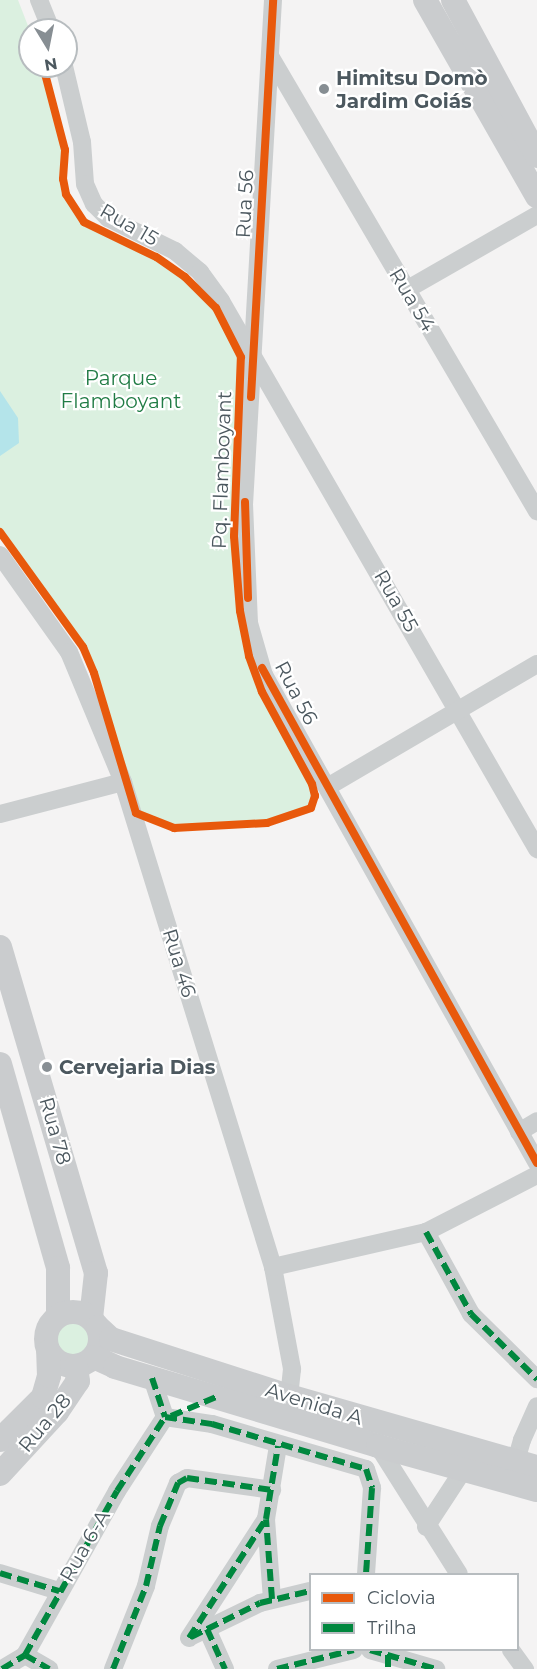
<!DOCTYPE html>
<html>
<head>
<meta charset="utf-8">
<style>
	body { margin:0 }
	#map { position:relative; width:537px; height:1669px; overflow:hidden; background:#f4f3f3; font-family:Montserrat,sans-serif }
	div>[style] { position:absolute }
	.green>* { inset:0; background:#dbf0e0 }
	.round { border-radius:50% }
	.water>* { inset:0; background:#b4e4ea }
	.minor>* { height:18px; margin:-9px; padding:0 9px; transform-origin:9px; border-radius:9px; background:#cbcecf }
	.major>* { height:24px; margin:-12px; padding:0 12px; transform-origin:12px; border-radius:12px; background:#caccce }
	.major>.ring { margin:-12px; padding:0; box-sizing:content-box; background:none; border:24px solid #caccce; border-radius:50% }
	.quiet>* { height:6px; margin-top:-3px; transform-origin:0; background:repeating-linear-gradient(90deg,#00873e 0 12px,transparent 0 18px) }
	.cycleway>* { height:8px; margin:-4px; padding:0 4px; transform-origin:4px; border-radius:4px; background:#e8590c }
	.dots>* { width:16px; height:16px; translate:-50% -50%; box-sizing:border-box; border:3px solid #fff; border-radius:50% }
	span { translate:-50% -50%; white-space:nowrap; text-align:center; line-height:1.15; -webkit-text-stroke:4.5px #fff; paint-order:stroke }
	.poi-label { font-size:20px; color:#4c585f; font-weight:700 }
	.left { translate:0 -50%; text-align:left }
	.street-label { font-size:20px; color:#4c585f }
	.park-label { font-size:20px; color:#217c45 }
	.legend { position:absolute; left:309px; top:1573px; width:210px; height:78px; box-sizing:border-box; background:#fff; border:2px solid #b7bcbf; margin:0; padding:8px 10px; list-style:none; font-size:18px; color:#4c585f }
	.legend li { display:flex; align-items:center; gap:12px; height:30px }
	.legend b { width:30px; border:2px solid #b7bcbf }
	.north { position:absolute; left:18px; top:18px; width:60px; height:60px; box-sizing:border-box; background:#fff; border:2px solid #b7bcbf; border-radius:50%; rotate:170deg; font-size:16px; font-weight:700; line-height:24px; text-align:center; color:#4c585f }
	.north::after { content:''; display:block; margin:auto; width:21px; height:27px; background:#878e93; clip-path:polygon(50% 0,100% 100%,50% 72%,0 100%) }
</style>
</head>
<body>
<div id="map">
	<div class="green">
		<div style="clip-path:polygon(0 0,18px 0,30px 31px,30px 66px,43px 66px,53px 90px,65px 150px,63px 179px,66px 194px,84px 222px,127px 241px,185px 277px,216px 308px,241px 357px,234px 536px,240px 611px,249px 656px,262px 692px,315px 796px,311px 808px,289px 817px,267px 823px,174px 828px,136px 813px,94px 673px,83px 647px,0 532px)"></div>
		<div class="round" style="left:57px;top:1323px;width:32px;height:32px"></div>
	</div>
	<div class="water">
		<div style="clip-path:polygon(0 391px,18px 418px,19px 443px,0 456px)"></div>
	</div>
	<div class="minor">
		<div style="left:39px;top:0;width:32px;rotate:68deg"></div>
		<div style="left:273px;top:0;width:505px;rotate:93.29deg"></div>
		<div style="left:244px;top:504px;width:119px;rotate:87.6deg"></div>
		<div style="left:249px;top:623px;width:54px;rotate:73.9deg"></div>
		<div style="left:264px;top:675px;width:559px;rotate:60.78deg"></div>
		<div style="left:270px;top:56px;width:528px;rotate:59.6deg"></div>
		<div style="left:64px;top:66px;width:78px;rotate:76.7deg"></div>
		<div style="left:82px;top:142px;width:42px;rotate:85.9deg"></div>
		<div style="left:85px;top:184px;width:22px;rotate:66deg"></div>
		<div style="left:94px;top:204px;width:20px;rotate:45deg"></div>
		<div style="left:108px;top:218px;width:75px;rotate:26.2deg"></div>
		<div style="left:175px;top:251px;width:33px;rotate:40deg"></div>
		<div style="left:200px;top:272px;width:36px;rotate:54deg"></div>
		<div style="left:221px;top:301px;width:633px;rotate:60.03deg"></div>
		<div style="left:406px;top:290px;width:151px;rotate:-29.8deg"></div>
		<div style="left:0;top:555px;width:119px;rotate:54.6deg"></div>
		<div style="left:69px;top:652px;width:141px;rotate:67.4deg"></div>
		<div style="left:123px;top:782px;width:508px;rotate:72.81deg"></div>
		<div style="left:273px;top:1267px;width:104px;rotate:79.4deg"></div>
		<div style="left:292px;top:1369px;width:27px;rotate:96deg"></div>
		<div style="left:329px;top:786px;width:241px;rotate:-30.4deg"></div>
		<div style="left:0;top:814px;width:127px;rotate:-14.6deg"></div>
		<div style="left:519px;top:1132px;width:21px;rotate:-31deg"></div>
		<div style="left:426px;top:1232px;width:94px;rotate:61.2deg"></div>
		<div style="left:471px;top:1314px;width:93px;rotate:44.6deg"></div>
		<div style="left:273px;top:1267px;width:157px;rotate:-12.9deg"></div>
		<div style="left:426px;top:1232px;width:125px;rotate:-27.2deg"></div>
		<div style="left:152px;top:1378px;width:41px;rotate:71.6deg"></div>
		<div style="left:165px;top:1417px;width:48px;rotate:8.5deg"></div>
		<div style="left:212px;top:1424px;width:160px;rotate:16.3deg"></div>
		<div style="left:366px;top:1469px;width:20px;rotate:72deg"></div>
		<div style="left:372px;top:1488px;width:86px;rotate:94deg"></div>
		<div style="left:378px;top:1446px;width:151px;rotate:57.7deg"></div>
		<div style="left:519px;top:1472px;width:11px;rotate:-105deg"></div>
		<div style="left:516px;top:1461px;width:22px;rotate:-74deg"></div>
		<div style="left:522px;top:1440px;width:37px;rotate:-66deg"></div>
		<div style="left:426px;top:1527px;width:69px;rotate:-56.8deg"></div>
		<div style="left:0;top:1573px;width:62px;rotate:17deg"></div>
		<div style="left:272px;top:1599px;width:80px;rotate:-94.3deg"></div>
		<div style="left:266px;top:1519px;width:74px;rotate:-80.7deg"></div>
		<div style="left:207px;top:1629px;width:44px;rotate:65.8deg"></div>
		<div style="left:190px;top:1637px;width:78px;rotate:-25.9deg"></div>
		<div style="left:260px;top:1603px;width:51px;rotate:-13.5deg"></div>
		<div style="left:189px;top:1638px;width:142px;rotate:-57.1deg"></div>
		<div style="left:370px;top:1650px;width:69px;rotate:16.1deg"></div>
		<div style="left:511px;top:1650px;width:24px;rotate:54deg"></div>
		<div style="left:25px;top:1655px;width:28px;rotate:30deg"></div>
		<div style="left:2px;top:1669px;width:27px;rotate:-31deg"></div>
		<div style="left:25px;top:1655px;width:188px;rotate:-60.7deg"></div>
		<div style="left:117px;top:1491px;width:88px;rotate:-57deg"></div>
		<div style="left:113px;top:1669px;width:89px;rotate:-68.3deg"></div>
		<div style="left:146px;top:1586px;width:62px;rotate:-76.9deg"></div>
		<div style="left:160px;top:1526px;width:47px;rotate:-67.3deg"></div>
		<div style="left:178px;top:1483px;width:10px;rotate:-29deg"></div>
		<div style="left:187px;top:1478px;width:86px;rotate:8deg"></div>
		<div style="left:277px;top:1669px;width:79px;rotate:-13.9deg"></div>
	</div>
	<div class="major">
		<div style="left:425px;top:0;width:226px;rotate:60.3deg"></div>
		<div style="left:453px;top:0;width:177px;rotate:61.7deg"></div>
		<div style="left:0;top:947px;width:340px;rotate:73.6deg"></div>
		<div style="left:96px;top:1273px;width:45px;rotate:96.3deg"></div>
		<div style="left:0;top:1064px;width:212px;rotate:74.1deg"></div>
		<div style="left:58px;top:1268px;width:48px;rotate:90deg"></div>
		<div class="ring" style="left:46px;top:1312px;width:30px;height:30px"></div>
		<div style="left:98px;top:1327px;width:18px;rotate:43deg"></div>
		<div style="left:111px;top:1339px;width:187px;rotate:17.8deg"></div>
		<div style="left:289px;top:1396px;width:258px;rotate:16deg"></div>
		<div style="left:94px;top:1357px;width:23px;rotate:25deg"></div>
		<div style="left:115px;top:1367px;width:275px;rotate:16.7deg"></div>
		<div style="left:378px;top:1446px;width:165px;rotate:15.5deg"></div>
		<div style="left:0;top:1440px;width:61px;rotate:-45deg"></div>
		<div style="left:43px;top:1397px;width:22px;rotate:-74deg"></div>
		<div style="left:49px;top:1376px;width:24px;rotate:-92deg"></div>
		<div style="left:0;top:1474px;width:84px;rotate:-47.4deg"></div>
		<div style="left:57px;top:1412px;width:37px;rotate:-56deg"></div>
		<div style="left:78px;top:1381px;width:15px;rotate:-98deg"></div>
	</div>
	<div class="quiet">
		<div style="left:426px;top:1232px;width:94px;rotate:61.2deg"></div>
		<div style="left:471px;top:1314px;width:93px;rotate:44.6deg"></div>
		<div style="left:152px;top:1378px;width:41px;rotate:71.6deg"></div>
		<div style="left:171px;top:1416px;width:49px;rotate:-22.9deg"></div>
		<div style="left:165px;top:1417px;width:48px;rotate:8.5deg"></div>
		<div style="left:212px;top:1424px;width:160px;rotate:16.3deg"></div>
		<div style="left:366px;top:1469px;width:20px;rotate:72deg"></div>
		<div style="left:372px;top:1488px;width:86px;rotate:94deg"></div>
		<div style="left:0;top:1573px;width:62px;rotate:17deg"></div>
		<div style="left:272px;top:1599px;width:80px;rotate:-94.3deg"></div>
		<div style="left:266px;top:1519px;width:74px;rotate:-80.7deg"></div>
		<div style="left:207px;top:1629px;width:44px;rotate:65.8deg"></div>
		<div style="left:191px;top:1637px;width:77px;rotate:-26.2deg"></div>
		<div style="left:260px;top:1603px;width:51px;rotate:-13.5deg"></div>
		<div style="left:189px;top:1638px;width:142px;rotate:-57.1deg"></div>
		<div style="left:370px;top:1650px;width:69px;rotate:16.1deg"></div>
		<div style="left:25px;top:1655px;width:28px;rotate:30deg"></div>
		<div style="left:388px;top:1655px;width:14px;rotate:90deg"></div>
		<div style="left:2px;top:1669px;width:27px;rotate:-31deg"></div>
		<div style="left:25px;top:1655px;width:188px;rotate:-60.7deg"></div>
		<div style="left:117px;top:1491px;width:88px;rotate:-57deg"></div>
		<div style="left:113px;top:1669px;width:89px;rotate:-68.3deg"></div>
		<div style="left:146px;top:1586px;width:62px;rotate:-76.9deg"></div>
		<div style="left:160px;top:1526px;width:47px;rotate:-67.3deg"></div>
		<div style="left:178px;top:1483px;width:10px;rotate:-29deg"></div>
		<div style="left:187px;top:1478px;width:86px;rotate:8deg"></div>
		<div style="left:277px;top:1669px;width:79px;rotate:-13.9deg"></div>
	</div>
	<div class="cycleway">
		<div style="left:251px;top:397px;width:398px;rotate:-86.8deg"></div>
		<div style="left:245px;top:502px;width:96px;rotate:88.2deg"></div>
		<div style="left:0;top:532px;width:142px;rotate:54.2deg"></div>
		<div style="left:83px;top:647px;width:28px;rotate:67deg"></div>
		<div style="left:94px;top:673px;width:146px;rotate:73.3deg"></div>
		<div style="left:136px;top:813px;width:41px;rotate:21.5deg"></div>
		<div style="left:174px;top:828px;width:93px;rotate:-3.1deg"></div>
		<div style="left:267px;top:823px;width:46px;rotate:-18.8deg"></div>
		<div style="left:311px;top:808px;width:13px;rotate:-72deg"></div>
		<div style="left:315px;top:796px;width:12px;rotate:-104deg"></div>
		<div style="left:312px;top:784px;width:105px;rotate:-118.5deg"></div>
		<div style="left:262px;top:692px;width:38px;rotate:-110deg"></div>
		<div style="left:249px;top:656px;width:46px;rotate:-101.3deg"></div>
		<div style="left:240px;top:611px;width:75px;rotate:-94.6deg"></div>
		<div style="left:234px;top:536px;width:179px;rotate:-87.8deg"></div>
		<div style="left:241px;top:357px;width:55px;rotate:-117deg"></div>
		<div style="left:216px;top:308px;width:44px;rotate:-135deg"></div>
		<div style="left:185px;top:277px;width:35px;rotate:-145deg"></div>
		<div style="left:156px;top:257px;width:80px;rotate:-154.1deg"></div>
		<div style="left:84px;top:222px;width:33px;rotate:-123deg"></div>
		<div style="left:66px;top:194px;width:15px;rotate:-101deg"></div>
		<div style="left:63px;top:179px;width:29px;rotate:-86deg"></div>
		<div style="left:65px;top:150px;width:87px;rotate:-104.7deg"></div>
		<div style="left:262px;top:668px;width:566px;rotate:60.95deg"></div>
	</div>
	<div class="dots">
		<div style="left:324px;top:89px;background:#878e93"></div>
		<div style="left:47px;top:1067px;background:#878e93"></div>
	</div>
	<div class="poi-label">
		<span class="left" style="left:336px;top:90px">Himitsu Domò<br>Jardim Goiás</span>
		<span class="left" style="left:59px;top:1067px">Cervejaria Dias</span>
	</div>
	<div class="street-label">
		<span style="left:245px;top:204px;rotate:-87deg">Rua 56</span>
		<span style="left:129px;top:225px;rotate:30deg">Rua 15</span>
		<span style="left:412px;top:300px;rotate:59deg">Rua 54</span>
		<span style="left:222px;top:470px;rotate:-88deg">Pq. Flamboyant</span>
		<span style="left:396px;top:601px;rotate:60deg">Rua 55</span>
		<span style="left:296px;top:693px;rotate:62deg">Rua 56</span>
		<span style="left:179px;top:963px;rotate:73deg">Rua 46</span>
		<span style="left:55px;top:1131px;rotate:74deg">Rua 78</span>
		<span style="left:314px;top:1404px;rotate:17deg">Avenida A</span>
		<span style="left:45px;top:1423px;rotate:-50deg">Rua 28</span>
		<span style="left:85px;top:1546px;rotate:-60deg">Rua 6-A</span>
	</div>
	<div class="park-label">
		<span style="left:121px;top:390px">Parque<br>Flamboyant</span>
	</div>
	<ul class="legend">
	<li><b style="height:8px;background:#e8590c"></b>Ciclovia</li>
	<li><b style="height:8px;background:#00873e"></b>Trilha</li>
	</ul>
	<div class="north">N</div>
</div>
</body>
</html>
